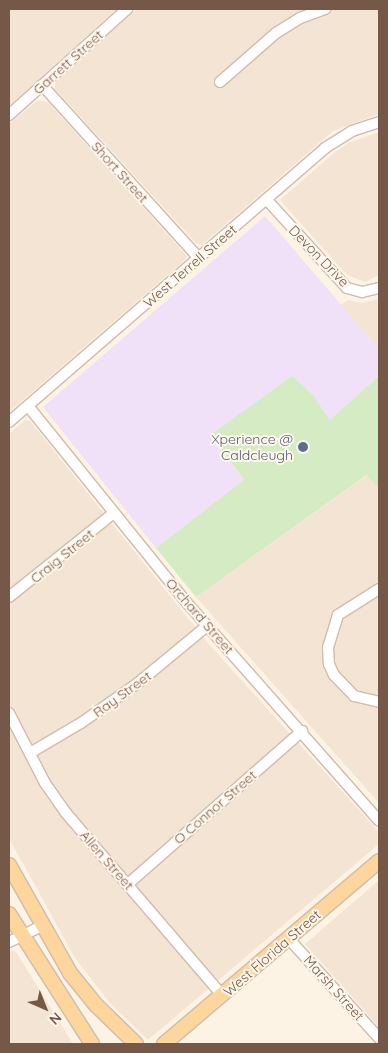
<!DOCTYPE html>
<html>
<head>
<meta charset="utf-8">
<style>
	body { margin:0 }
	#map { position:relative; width:388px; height:1053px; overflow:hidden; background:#fdf3e5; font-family:Quicksand,sans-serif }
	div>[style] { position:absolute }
	.residential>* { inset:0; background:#f4e4d3 }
	.education>* { inset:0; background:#f0e1f9 }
	.green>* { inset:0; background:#d4ebc3 }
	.roads { filter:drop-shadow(1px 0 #d0bcad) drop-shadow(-1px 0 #d0bcad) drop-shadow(0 1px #d0bcad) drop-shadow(0 -1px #d0bcad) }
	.minor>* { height:10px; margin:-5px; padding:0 5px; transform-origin:5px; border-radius:5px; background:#fff }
	.major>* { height:14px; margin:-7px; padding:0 7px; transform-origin:7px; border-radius:7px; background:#fcd69c }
	.dots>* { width:14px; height:14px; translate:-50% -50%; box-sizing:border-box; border:2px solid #fff7eb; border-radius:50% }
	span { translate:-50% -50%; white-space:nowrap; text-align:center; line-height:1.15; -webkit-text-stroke:4px #fff7eb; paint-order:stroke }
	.street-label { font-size:14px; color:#765849 }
	.service-label { font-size:14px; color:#4e5e75 }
	.right { translate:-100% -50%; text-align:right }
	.frame { position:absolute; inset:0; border:10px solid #765849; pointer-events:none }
	.north { position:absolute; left:20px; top:983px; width:50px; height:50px; -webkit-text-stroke:4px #fff7eb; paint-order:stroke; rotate:136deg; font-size:14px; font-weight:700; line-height:20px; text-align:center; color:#765849 }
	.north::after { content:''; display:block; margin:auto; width:18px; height:22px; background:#765849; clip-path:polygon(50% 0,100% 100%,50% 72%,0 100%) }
</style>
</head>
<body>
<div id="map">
	<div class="residential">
		<div style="clip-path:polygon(9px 9px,117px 9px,9px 106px)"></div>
		<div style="clip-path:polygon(137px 9px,379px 9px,379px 114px,333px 131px,202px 245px,197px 244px,55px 89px,55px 82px)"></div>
		<div style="clip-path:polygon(38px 100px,49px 103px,186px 255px,186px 259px,9px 412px,9px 124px)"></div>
		<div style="clip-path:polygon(379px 132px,379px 275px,365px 282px,347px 275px,280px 200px,334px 153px,348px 143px)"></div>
		<div style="clip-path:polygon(379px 299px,379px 349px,341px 305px,348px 300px,361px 303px)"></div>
		<div style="clip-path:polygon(25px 420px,30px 421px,207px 642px,379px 832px,379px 844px,148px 1040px,109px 1002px,75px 958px,9px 838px,9px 434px)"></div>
		<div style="clip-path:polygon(368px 475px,379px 489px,379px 803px,196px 597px)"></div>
		<div style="clip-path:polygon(379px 880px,379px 1027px,305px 944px)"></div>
		<div style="clip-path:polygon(13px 950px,16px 952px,73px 1044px,9px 1044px,9px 953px)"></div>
	</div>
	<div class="education">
		<div style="clip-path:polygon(265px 216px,379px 349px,379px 376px,330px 420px,313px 395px,211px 436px,244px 480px,156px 548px,43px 407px)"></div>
	</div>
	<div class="green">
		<div style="clip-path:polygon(292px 376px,313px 395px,330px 420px,379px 376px,379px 489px,367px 475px,196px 597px,156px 548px,244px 480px,211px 435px)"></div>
	</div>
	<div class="roads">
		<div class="minor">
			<div style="left:220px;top:82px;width:74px;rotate:-41.2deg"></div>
			<div style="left:276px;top:33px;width:28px;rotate:-32deg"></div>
			<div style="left:300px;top:18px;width:27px;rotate:-20deg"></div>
			<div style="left:42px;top:85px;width:234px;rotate:47.8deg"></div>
			<div style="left:9px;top:115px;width:159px;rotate:-41.9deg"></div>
			<div style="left:267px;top:200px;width:119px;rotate:47.7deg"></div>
			<div style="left:347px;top:288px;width:16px;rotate:15deg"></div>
			<div style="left:362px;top:292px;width:17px;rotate:-13deg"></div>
			<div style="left:28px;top:406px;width:253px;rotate:51.1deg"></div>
			<div style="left:187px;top:603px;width:290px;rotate:48.6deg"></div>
			<div style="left:9px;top:422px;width:418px;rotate:-40.9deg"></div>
			<div style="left:325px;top:148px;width:32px;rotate:-32deg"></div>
			<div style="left:352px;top:131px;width:28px;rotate:-18deg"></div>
			<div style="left:379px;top:589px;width:49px;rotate:147.6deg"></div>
			<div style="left:338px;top:615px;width:34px;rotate:107deg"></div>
			<div style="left:328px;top:647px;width:17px;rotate:87deg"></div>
			<div style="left:329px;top:664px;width:12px;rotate:66deg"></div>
			<div style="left:334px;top:675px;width:29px;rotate:46deg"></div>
			<div style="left:354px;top:696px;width:26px;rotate:13deg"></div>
			<div style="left:9px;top:597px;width:134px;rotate:-38.7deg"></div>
			<div style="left:9px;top:713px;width:79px;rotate:62.8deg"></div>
			<div style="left:45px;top:783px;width:37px;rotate:55deg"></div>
			<div style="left:66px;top:813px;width:241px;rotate:49.4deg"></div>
			<div style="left:30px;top:753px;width:59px;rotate:-30.5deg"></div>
			<div style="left:81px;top:723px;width:70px;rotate:-35.1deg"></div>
			<div style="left:138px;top:683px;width:89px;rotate:-39.6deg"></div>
			<div style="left:128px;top:884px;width:232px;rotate:-41.3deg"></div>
			<div style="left:289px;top:939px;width:134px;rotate:47.7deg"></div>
			<div style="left:9px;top:942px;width:37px;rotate:-26deg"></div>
		</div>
		<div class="major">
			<div style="left:9px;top:865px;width:124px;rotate:60.5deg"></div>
			<div style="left:70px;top:973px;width:41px;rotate:50.9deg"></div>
			<div style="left:96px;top:1005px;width:56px;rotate:44.3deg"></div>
			<div style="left:9px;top:914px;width:154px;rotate:57.4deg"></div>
			<div style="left:164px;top:1044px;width:282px;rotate:-40.4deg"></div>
		</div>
	</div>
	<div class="dots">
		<div style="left:303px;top:447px;background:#5c6f8a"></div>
	</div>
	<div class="street-label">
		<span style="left:68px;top:62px;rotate:-42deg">Garrett Street</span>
		<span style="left:120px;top:172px;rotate:48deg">Short Street</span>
		<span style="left:319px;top:256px;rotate:46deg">Devon Drive</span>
		<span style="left:190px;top:266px;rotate:-41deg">West Terrell Street</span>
		<span style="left:62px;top:556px;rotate:-39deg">Craig Street</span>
		<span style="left:200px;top:616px;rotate:49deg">Orchard Street</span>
		<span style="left:122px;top:694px;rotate:-36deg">Ray Street</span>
		<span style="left:215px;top:807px;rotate:-41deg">O Connor Street</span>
		<span style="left:107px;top:860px;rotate:49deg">Allen Street</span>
		<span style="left:272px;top:953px;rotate:-41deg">West Florida Street</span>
		<span style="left:334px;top:988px;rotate:48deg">Marsh Street</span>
	</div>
	<div class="service-label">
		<span class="right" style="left:293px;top:447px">Xperience @<br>Caldcleugh</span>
	</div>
	<div class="frame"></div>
	<div class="north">N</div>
</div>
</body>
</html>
